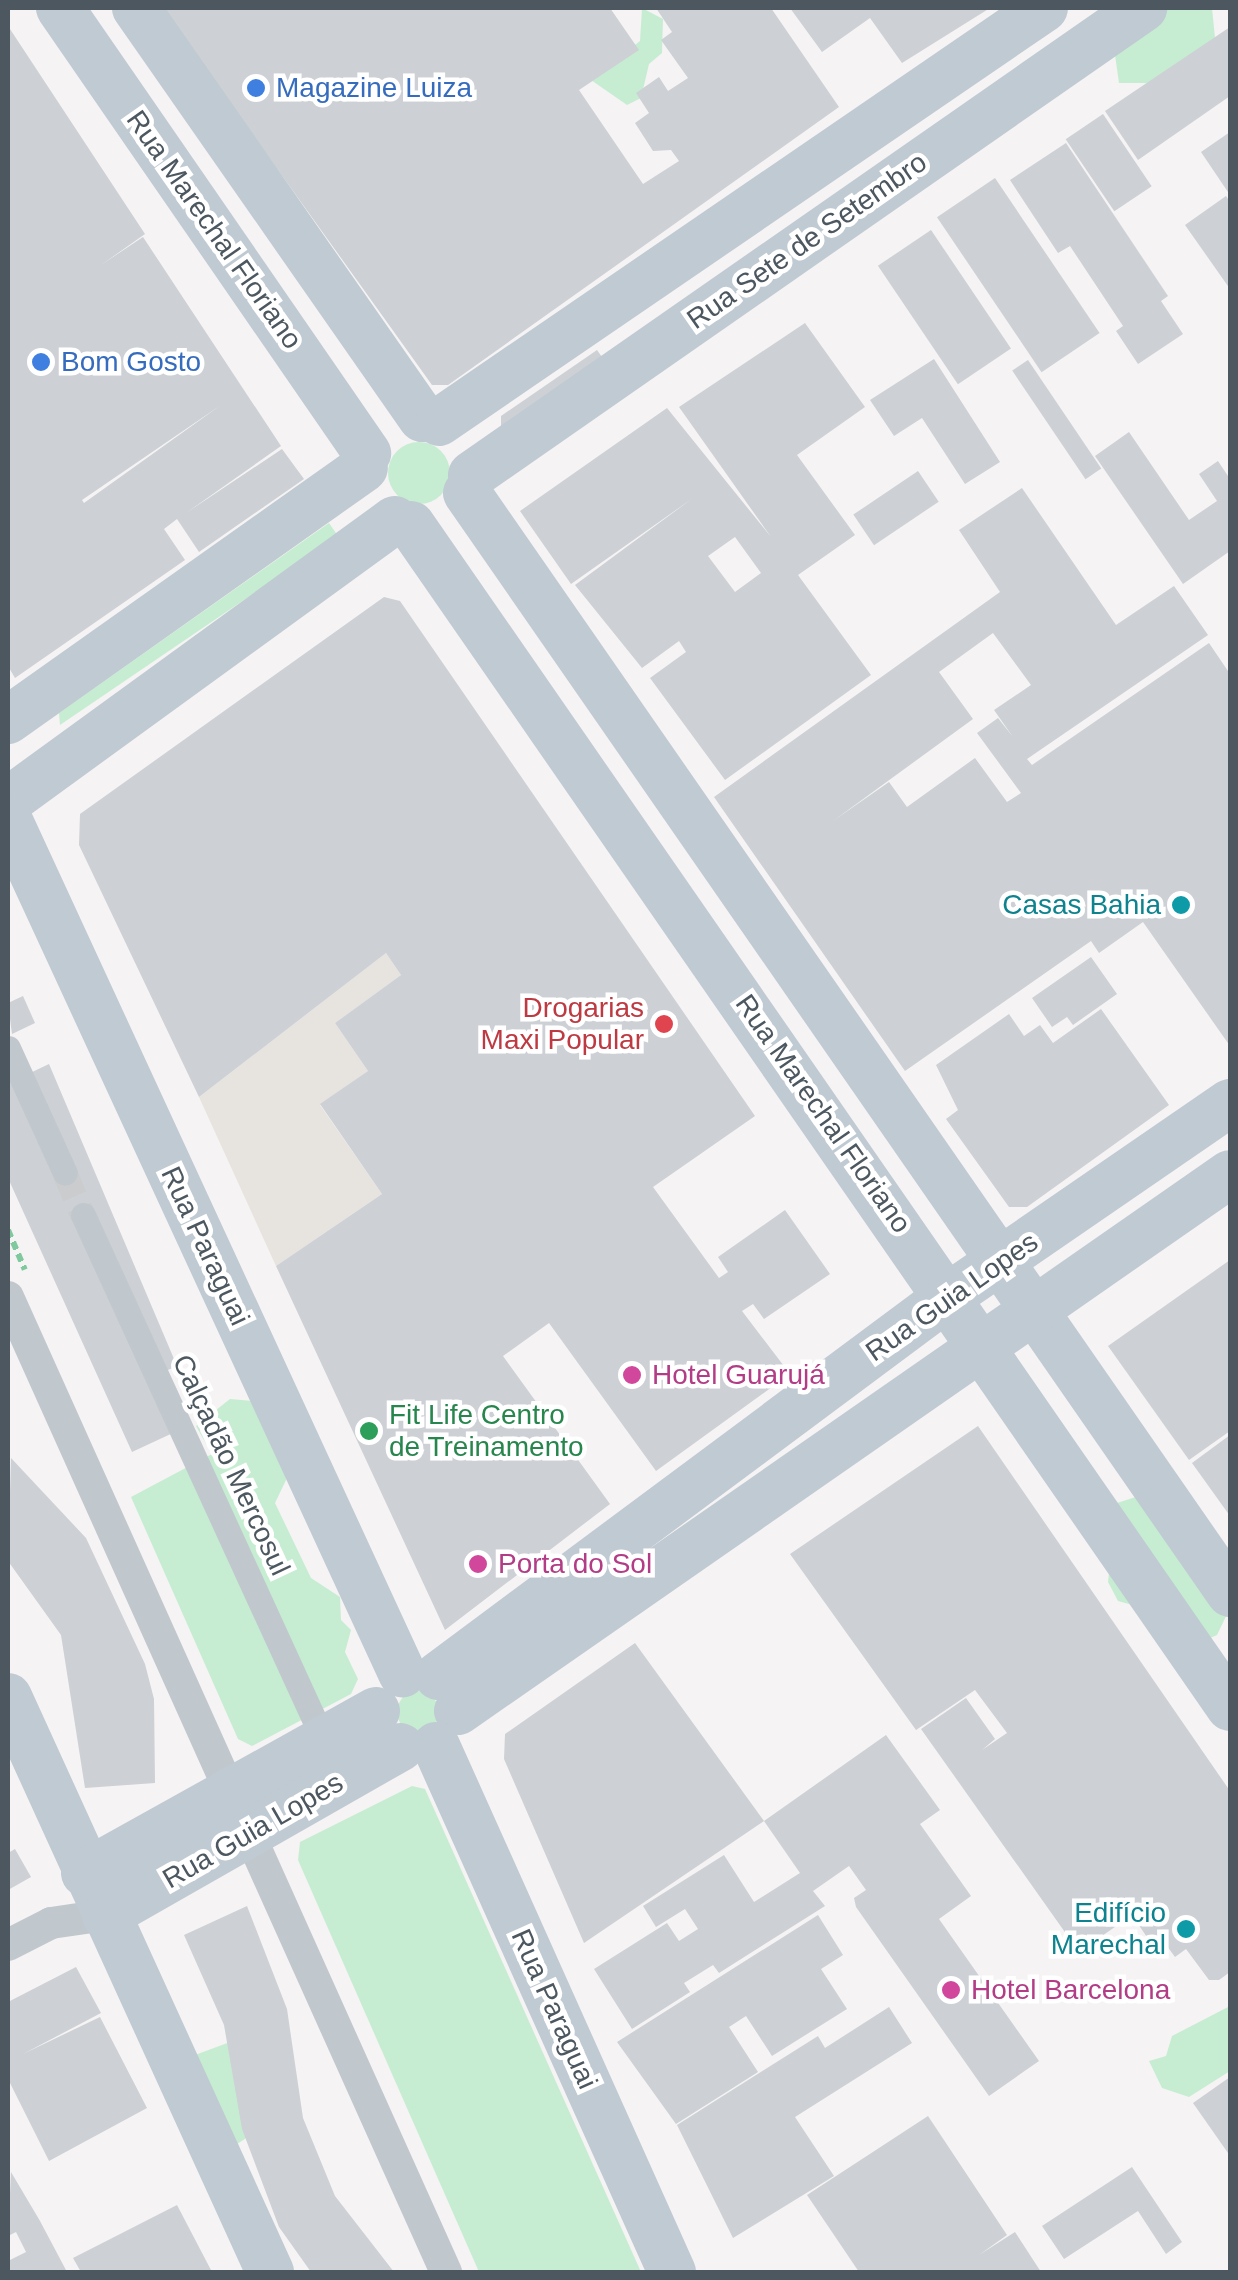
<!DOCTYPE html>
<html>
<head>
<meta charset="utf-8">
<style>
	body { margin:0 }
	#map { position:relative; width:1238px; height:2280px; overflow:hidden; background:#f5f3f3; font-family:Arial,sans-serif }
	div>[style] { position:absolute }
	.commercial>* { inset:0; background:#e7e4df }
	.green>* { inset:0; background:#c6edd2 }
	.round { border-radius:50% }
	.building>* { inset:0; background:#cdd0d4; transform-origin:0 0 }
	.pedestrian-tunnel>* { height:25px; margin-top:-12.5px; transform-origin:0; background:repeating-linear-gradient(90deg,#cbccce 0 25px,transparent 0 37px) }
	.path>* { height:6px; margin-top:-3px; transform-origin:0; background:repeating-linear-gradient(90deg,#80c99f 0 8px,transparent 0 13px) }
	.pedestrian>* { height:25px; margin:-12.5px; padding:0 12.5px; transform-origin:12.5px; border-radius:12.5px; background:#c0c8ce }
	.minor>* { height:32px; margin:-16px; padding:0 16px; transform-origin:16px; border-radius:16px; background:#c0c8ce }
	.secondary>* { height:48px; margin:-24px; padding:0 24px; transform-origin:24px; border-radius:24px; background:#c0cad2 }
	.dots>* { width:28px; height:28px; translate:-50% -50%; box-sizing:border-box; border:5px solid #fff; border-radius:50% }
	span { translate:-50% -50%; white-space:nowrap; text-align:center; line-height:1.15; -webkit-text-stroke:9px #fff; paint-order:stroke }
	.shop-label { font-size:28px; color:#366cbe }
	.left { translate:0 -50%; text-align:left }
	.street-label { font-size:28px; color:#4c575f }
	.culture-label { font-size:28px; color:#0d838f }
	.right { translate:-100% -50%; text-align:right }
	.health-label { font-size:28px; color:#be3a42 }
	.hotel-label { font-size:28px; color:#b23c85 }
	.leisure-label { font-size:28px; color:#27864d }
	.frame { position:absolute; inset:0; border:10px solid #4c575f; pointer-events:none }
</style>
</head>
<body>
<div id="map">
	<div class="commercial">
		<div style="clip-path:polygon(386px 953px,401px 975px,335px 1023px,368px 1071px,320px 1105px,382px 1194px,276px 1266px,199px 1097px)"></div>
	</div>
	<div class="green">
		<div style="clip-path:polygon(642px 8px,663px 19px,662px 53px,649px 64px,641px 98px,627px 105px,591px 80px,640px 41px)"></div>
		<div style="clip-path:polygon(1163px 8px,1212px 8px,1215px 38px,1157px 83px,1119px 83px,1115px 55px)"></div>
		<div class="round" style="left:388px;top:442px;width:62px;height:62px"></div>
		<div style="clip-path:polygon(329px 523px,338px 536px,60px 725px,59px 713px)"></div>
		<div style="clip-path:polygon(230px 1399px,253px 1401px,287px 1478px,275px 1503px,311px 1578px,340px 1597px,341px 1620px,351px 1630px,345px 1652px,358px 1679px,351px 1694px,252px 1746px,238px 1739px,131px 1497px,212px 1454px,196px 1426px)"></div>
		<div style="clip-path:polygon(1145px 1494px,1230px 1608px,1217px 1635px,1190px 1647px,1147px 1609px,1118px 1601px,1108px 1582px,1117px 1503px)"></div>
		<div class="round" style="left:397px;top:1691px;width:42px;height:42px"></div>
		<div style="clip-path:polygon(412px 1786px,425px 1789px,641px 2272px,479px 2272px,298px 1860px,300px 1842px)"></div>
		<div style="clip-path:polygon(1230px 2006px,1230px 2071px,1189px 2097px,1162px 2088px,1149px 2061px,1166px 2056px,1172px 2036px)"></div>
		<div style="clip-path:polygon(230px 2042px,251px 2135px,237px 2144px,187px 2058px)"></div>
	</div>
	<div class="building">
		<div style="clip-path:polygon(162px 8px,610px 8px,639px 50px,579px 90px,643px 184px,679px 161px,671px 150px,653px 151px,635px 123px,649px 113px,636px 93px,659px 77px,668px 91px,688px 78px,661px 40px,672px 32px,656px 8px,771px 8px,839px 107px,448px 385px,432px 385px)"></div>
		<div style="clip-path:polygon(790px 8px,990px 8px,902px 63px,870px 18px,822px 52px)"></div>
		<div style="clip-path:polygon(evenodd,8px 26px,145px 234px,101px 265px,143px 237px,281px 446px,186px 513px,282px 449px,304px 479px,199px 552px,177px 519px,164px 529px,185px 560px,15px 678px,8px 666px,8px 26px,221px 405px,84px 503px,82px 500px,221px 405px)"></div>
		<div style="clip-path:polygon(1230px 27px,1230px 96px,1138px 160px,1105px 111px)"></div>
		<div style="left:1103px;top:114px;width:87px;height:45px;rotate:56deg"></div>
		<div style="clip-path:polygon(1230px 132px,1230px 195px,1201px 152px)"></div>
		<div style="clip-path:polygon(1066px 143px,1168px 296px,1161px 301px,1183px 334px,1138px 364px,1116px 331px,1123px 326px,1070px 246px,1058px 253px,1010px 180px)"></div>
		<div style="left:995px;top:178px;width:187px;height:70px;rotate:56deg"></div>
		<div style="clip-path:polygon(1226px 196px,1230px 202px,1230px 289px,1185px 225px)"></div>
		<div style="left:931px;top:230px;width:143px;height:64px;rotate:56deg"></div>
		<div style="clip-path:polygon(evenodd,805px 323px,865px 407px,797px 455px,855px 535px,798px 575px,871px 675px,725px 780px,650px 678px,686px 652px,679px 641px,642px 668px,575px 585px,693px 498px,571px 584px,520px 511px,667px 408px,771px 537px,679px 407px,805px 323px,735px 537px,761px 573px,735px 592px,708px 556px,735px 537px)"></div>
		<div style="clip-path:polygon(597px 350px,611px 370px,501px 429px,501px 416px)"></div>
		<div style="clip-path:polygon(934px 359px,1000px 462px,965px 484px,922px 418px,894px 436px,870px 400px)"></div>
		<div style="left:1028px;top:360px;width:131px;height:19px;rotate:56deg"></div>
		<div style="clip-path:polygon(1129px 432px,1189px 520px,1217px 501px,1199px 474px,1218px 461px,1230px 479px,1230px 551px,1183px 584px,1095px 456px)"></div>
		<div style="left:918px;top:471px;width:37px;height:78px;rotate:56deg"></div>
		<div style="clip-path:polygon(evenodd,1022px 488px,1116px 625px,1174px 586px,1208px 635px,1027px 759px,1032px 765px,1209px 643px,1230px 674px,1230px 1046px,1143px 922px,1099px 953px,1091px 941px,905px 1071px,714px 797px,1000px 592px,959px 530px,1022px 488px,993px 633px,1031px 685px,994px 710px,1013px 737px,998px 718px,977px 733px,1021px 793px,1007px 802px,975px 758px,907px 807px,889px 782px,833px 821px,973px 719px,939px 672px,993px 633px)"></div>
		<div style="clip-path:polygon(384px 597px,400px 601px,755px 1116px,653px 1187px,719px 1278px,728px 1272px,718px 1257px,785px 1210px,830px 1274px,764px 1319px,753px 1304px,742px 1311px,790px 1374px,656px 1471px,549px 1323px,503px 1356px,610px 1504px,445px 1630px,276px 1266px,382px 1194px,320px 1104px,368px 1071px,335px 1023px,401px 975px,386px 953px,199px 1097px,79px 845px,80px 814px)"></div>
		<div style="clip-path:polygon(1091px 957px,1117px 994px,1073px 1025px,1067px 1017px,1052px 1027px,1032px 998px)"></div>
		<div style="clip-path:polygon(23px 996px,35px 1023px,12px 1034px,8px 1003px)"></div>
		<div style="clip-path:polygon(1101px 1009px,1169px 1105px,1027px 1207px,1009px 1207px,946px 1119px,958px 1110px,936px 1065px,1009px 1014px,1024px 1036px,1040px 1025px,1053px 1043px)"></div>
		<div style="clip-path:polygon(8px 1063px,28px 1074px,49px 1064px,177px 1366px,161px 1373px,175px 1432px,132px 1452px,8px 1178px)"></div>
		<div style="clip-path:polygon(1230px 1260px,1230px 1431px,1189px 1460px,1108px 1346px)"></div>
		<div style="clip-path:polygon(978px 1426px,1230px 1791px,1230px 1972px,1219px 1980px,1209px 1980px,1186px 1949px,1175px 1957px,1164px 1942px,1155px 1949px,1132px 1915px,1079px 1952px,921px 1729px,966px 1698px,995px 1739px,982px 1750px,1007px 1733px,975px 1690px,916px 1730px,790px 1554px)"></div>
		<div style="clip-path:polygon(1230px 1435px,1230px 1516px,1192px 1463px)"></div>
		<div style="clip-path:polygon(11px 1458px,86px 1538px,145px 1664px,154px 1699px,155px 1783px,85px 1788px,61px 1635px,8px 1561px)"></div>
		<div style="clip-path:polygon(635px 1643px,764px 1821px,886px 1735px,940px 1810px,920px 1824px,971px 1896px,939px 1919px,1039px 2061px,989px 2096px,856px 1907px,854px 1898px,866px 1890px,849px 1866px,813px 1891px,825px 1906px,719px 1973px,713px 1965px,684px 1983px,690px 1992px,632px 2029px,594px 1969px,667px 1923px,679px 1941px,698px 1929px,685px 1909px,656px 1927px,643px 1906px,724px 1855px,754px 1902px,800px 1873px,764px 1821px,584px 1943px,504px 1759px,505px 1734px)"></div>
		<div style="clip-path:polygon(15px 1849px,31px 1877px,8px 1890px,8px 1853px)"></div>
		<div style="clip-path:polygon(247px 1906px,287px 2009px,303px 2118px,335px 2196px,394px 2272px,311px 2272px,279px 2227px,242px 2129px,224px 2025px,184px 1935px)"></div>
		<div style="clip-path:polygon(818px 1915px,843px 1955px,821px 1969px,847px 2009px,772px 2056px,746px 2016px,729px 2027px,758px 2072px,676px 2124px,617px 2042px)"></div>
		<div style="clip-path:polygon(76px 1967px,101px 2013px,23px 2054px,100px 2017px,147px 2108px,49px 2161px,8px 2079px,8px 2002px)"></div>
		<div style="clip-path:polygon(889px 2007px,912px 2043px,795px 2117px,834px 2176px,733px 2238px,677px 2125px,818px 2036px,825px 2048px)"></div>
		<div style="clip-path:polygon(1230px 2077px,1230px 2151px,1228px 2153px,1193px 2103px)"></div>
		<div style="clip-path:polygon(928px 2116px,1007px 2235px,979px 2255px,1015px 2232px,1041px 2272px,859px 2272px,807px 2195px)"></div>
		<div style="clip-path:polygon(1132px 2167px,1182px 2242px,1166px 2254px,1138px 2211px,1064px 2259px,1042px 2226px)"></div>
		<div style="clip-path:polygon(11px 2172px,40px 2221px,67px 2272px,8px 2272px,8px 2261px,26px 2252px,16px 2232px,8px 2236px)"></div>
		<div style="clip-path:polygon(177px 2205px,212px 2272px,81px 2272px,73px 2258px)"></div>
	</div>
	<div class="pedestrian-tunnel">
		<div style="left:65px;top:1173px;width:46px;rotate:66.8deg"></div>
	</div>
	<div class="path">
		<div style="left:8px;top:1230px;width:43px;rotate:67deg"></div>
	</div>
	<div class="pedestrian">
		<div style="left:8px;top:1048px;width:137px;rotate:65.5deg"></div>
		<div style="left:83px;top:1215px;width:579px;rotate:65.38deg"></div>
	</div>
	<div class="minor">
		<div style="left:8px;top:1297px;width:1069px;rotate:65.81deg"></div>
		<div style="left:8px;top:1945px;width:48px;rotate:-27.1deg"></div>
		<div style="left:51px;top:1923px;width:56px;rotate:-8.3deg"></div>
	</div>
	<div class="secondary">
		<div style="left:60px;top:8px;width:541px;rotate:55.4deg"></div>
		<div style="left:136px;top:8px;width:500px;rotate:55.1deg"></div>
		<div style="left:439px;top:422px;width:733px;rotate:-34.38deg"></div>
		<div style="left:472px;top:475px;width:818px;rotate:-34.84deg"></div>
		<div style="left:467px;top:493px;width:1339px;rotate:55.25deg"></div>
		<div style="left:411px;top:525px;width:1438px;rotate:55.28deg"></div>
		<div style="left:8px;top:720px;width:436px;rotate:-35.3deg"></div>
		<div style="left:8px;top:801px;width:478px;rotate:-36deg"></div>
		<div style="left:8px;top:819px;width:941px;rotate:65.23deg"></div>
		<div style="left:438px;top:1676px;width:637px;rotate:-36.64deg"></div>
		<div style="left:949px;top:1296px;width:341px;rotate:-34.5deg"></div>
		<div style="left:8px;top:1697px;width:632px;rotate:65.5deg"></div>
		<div style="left:458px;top:1711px;width:940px;rotate:-34.82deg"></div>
		<div style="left:436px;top:1746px;width:577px;rotate:65.84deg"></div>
		<div style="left:85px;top:1873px;width:333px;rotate:-29.1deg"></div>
		<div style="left:106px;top:1915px;width:339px;rotate:-29.7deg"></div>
	</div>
	<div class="dots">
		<div style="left:256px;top:88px;background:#3f7fe0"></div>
		<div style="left:41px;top:362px;background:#3f7fe0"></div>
		<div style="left:1181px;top:905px;background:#0f9aa8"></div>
		<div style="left:664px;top:1024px;background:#e0444e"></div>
		<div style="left:632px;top:1375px;background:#d1479c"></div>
		<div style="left:369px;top:1431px;background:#2e9e5b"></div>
		<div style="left:478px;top:1564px;background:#d1479c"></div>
		<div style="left:1186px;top:1929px;background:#0f9aa8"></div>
		<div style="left:951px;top:1990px;background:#d1479c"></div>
	</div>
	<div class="shop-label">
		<span class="left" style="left:276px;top:88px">Magazine Luiza</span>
		<span class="left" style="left:61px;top:362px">Bom Gosto</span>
	</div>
	<div class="street-label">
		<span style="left:214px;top:230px;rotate:55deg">Rua Marechal Floriano</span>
		<span style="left:807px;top:241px;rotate:-35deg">Rua Sete de Setembro</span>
		<span style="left:823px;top:1114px;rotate:55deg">Rua Marechal Floriano</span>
		<span style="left:205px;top:1246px;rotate:65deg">Rua Paraguai</span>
		<span style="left:952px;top:1297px;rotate:-35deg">Rua Guia Lopes</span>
		<span style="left:231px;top:1465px;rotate:65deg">Calçadão Mercosul</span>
		<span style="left:253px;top:1831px;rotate:-30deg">Rua Guia Lopes</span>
		<span style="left:554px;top:2009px;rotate:66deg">Rua Paraguai</span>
	</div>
	<div class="culture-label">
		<span class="right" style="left:1161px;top:905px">Casas Bahia</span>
		<span class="right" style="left:1166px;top:1929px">Edifício<br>Marechal</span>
	</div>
	<div class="health-label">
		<span class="right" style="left:644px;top:1024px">Drogarias<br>Maxi Popular</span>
	</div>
	<div class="hotel-label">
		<span class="left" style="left:652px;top:1375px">Hotel Guarujá</span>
		<span class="left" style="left:498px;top:1564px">Porta do Sol</span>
		<span class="left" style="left:971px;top:1990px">Hotel Barcelona</span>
	</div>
	<div class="leisure-label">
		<span class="left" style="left:389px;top:1431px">Fit Life Centro<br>de Treinamento</span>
	</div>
	<div class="frame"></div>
</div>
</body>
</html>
